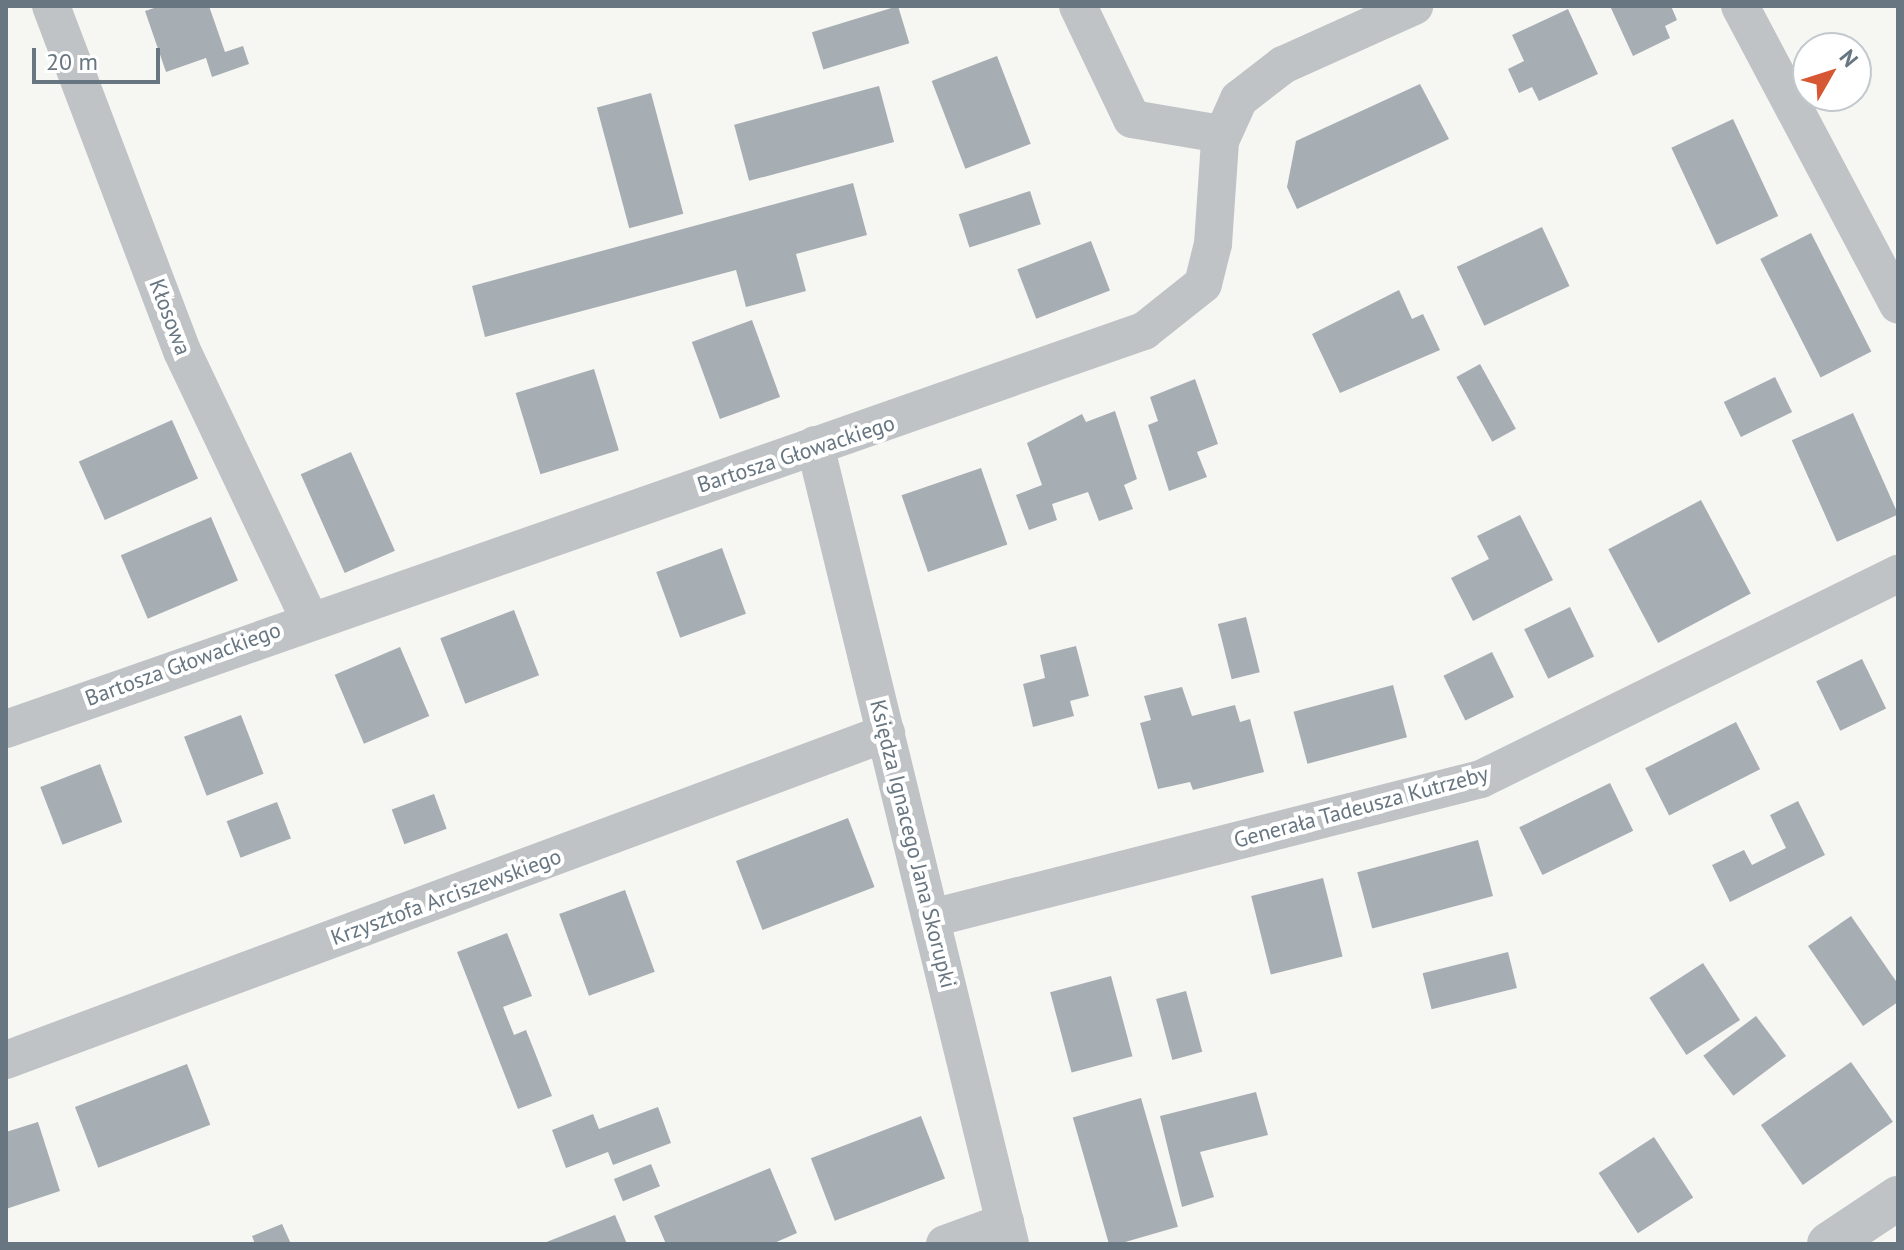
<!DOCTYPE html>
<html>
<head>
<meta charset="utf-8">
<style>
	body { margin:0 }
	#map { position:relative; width:1904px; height:1250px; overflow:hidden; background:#f6f6f3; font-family:"PT Sans",sans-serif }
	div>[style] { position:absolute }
	.building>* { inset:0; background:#a7aeb3; transform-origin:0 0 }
	.minor>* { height:38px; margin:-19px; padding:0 19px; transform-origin:19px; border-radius:19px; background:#bfc3c6 }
	.tertiary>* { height:44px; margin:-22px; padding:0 22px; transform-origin:22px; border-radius:22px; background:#bfc3c6 }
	span { translate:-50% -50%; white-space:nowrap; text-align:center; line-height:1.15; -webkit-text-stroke:8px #fff; paint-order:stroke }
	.street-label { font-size:22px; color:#677681 }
	.frame { position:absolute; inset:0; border:8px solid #677681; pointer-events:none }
	.north { position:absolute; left:1792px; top:32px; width:80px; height:80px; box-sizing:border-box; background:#fff; border:2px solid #c2c8cd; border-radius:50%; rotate:51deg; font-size:22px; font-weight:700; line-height:32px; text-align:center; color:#677681 }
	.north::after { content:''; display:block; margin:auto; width:28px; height:36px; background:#d55734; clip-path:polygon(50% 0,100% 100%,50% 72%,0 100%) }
	.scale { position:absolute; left:32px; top:48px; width:128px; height:36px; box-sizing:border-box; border:4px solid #677681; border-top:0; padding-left:10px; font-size:24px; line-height:28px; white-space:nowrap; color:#677681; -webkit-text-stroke:6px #fff; paint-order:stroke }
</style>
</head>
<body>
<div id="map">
	<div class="building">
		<div style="clip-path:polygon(160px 6px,209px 6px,225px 52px,243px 46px,249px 64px,212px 77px,206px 58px,166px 72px,145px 11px)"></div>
		<div style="left:898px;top:6px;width:39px;height:90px;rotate:73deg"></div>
		<div style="clip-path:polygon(1610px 6px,1671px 6px,1677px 20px,1665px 26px,1670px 38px,1633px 56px)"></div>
		<div style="clip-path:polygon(1568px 9px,1598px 74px,1539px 101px,1532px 87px,1519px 93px,1508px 69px,1524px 61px,1512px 35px)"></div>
		<div style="left:997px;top:56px;width:94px;height:70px;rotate:69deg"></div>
		<div style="clip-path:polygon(1420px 84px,1449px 139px,1297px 209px,1287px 187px,1296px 141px)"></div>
		<div style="left:879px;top:86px;width:58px;height:150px;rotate:75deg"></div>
		<div style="left:651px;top:93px;width:125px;height:56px;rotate:75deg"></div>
		<div style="left:1733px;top:119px;width:107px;height:68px;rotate:65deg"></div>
		<div style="clip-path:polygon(853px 183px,867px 235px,796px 254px,806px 291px,746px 307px,736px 270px,485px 337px,472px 286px)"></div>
		<div style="left:1030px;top:191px;width:35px;height:75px;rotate:72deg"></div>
		<div style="left:1542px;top:227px;width:65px;height:94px;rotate:65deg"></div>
		<div style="left:1811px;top:233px;width:133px;height:57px;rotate:63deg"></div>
		<div style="left:1091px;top:241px;width:53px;height:79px;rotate:69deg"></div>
		<div style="clip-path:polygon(1399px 290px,1412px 319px,1423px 314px,1440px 350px,1340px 393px,1312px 334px)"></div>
		<div style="left:752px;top:320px;width:82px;height:64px;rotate:70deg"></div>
		<div style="left:1480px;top:364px;width:74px;height:27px;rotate:61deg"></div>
		<div style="left:594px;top:369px;width:85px;height:82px;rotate:73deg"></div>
		<div style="left:1775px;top:377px;width:39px;height:57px;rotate:64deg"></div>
		<div style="clip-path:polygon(1195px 379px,1218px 444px,1197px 452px,1207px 477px,1169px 491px,1148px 425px,1158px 421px,1150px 397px)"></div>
		<div style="clip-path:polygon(1115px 411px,1137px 479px,1124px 485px,1133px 509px,1099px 521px,1088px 492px,1052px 504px,1057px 520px,1029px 530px,1016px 495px,1042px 485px,1027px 443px,1082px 414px,1086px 422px)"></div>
		<div style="left:1853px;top:413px;width:111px;height:67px;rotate:66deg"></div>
		<div style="left:172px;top:420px;width:64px;height:102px;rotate:66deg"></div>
		<div style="left:351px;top:452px;width:108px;height:55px;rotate:66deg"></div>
		<div style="left:981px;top:468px;width:81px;height:84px;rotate:71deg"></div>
		<div style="left:1701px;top:500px;width:106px;height:105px;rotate:62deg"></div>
		<div style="clip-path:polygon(1520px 515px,1553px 580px,1473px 621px,1451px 578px,1489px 559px,1477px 536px)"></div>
		<div style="left:211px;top:517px;width:69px;height:98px;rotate:67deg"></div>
		<div style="left:722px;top:548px;width:70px;height:70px;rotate:70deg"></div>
		<div style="left:1570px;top:607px;width:55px;height:51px;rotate:64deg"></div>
		<div style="left:514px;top:610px;width:70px;height:79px;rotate:69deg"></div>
		<div style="left:1246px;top:617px;width:57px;height:29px;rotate:76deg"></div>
		<div style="clip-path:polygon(1076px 646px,1089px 696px,1070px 701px,1074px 716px,1033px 727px,1023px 684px,1045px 678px,1040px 655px)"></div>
		<div style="left:400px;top:647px;width:75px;height:71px;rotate:67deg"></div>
		<div style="left:1492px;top:652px;width:50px;height:54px;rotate:64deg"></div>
		<div style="left:1862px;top:659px;width:55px;height:51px;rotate:64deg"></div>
		<div style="left:1393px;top:685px;width:54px;height:103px;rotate:75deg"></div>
		<div style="clip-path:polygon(1182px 687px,1192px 716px,1235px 705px,1240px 722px,1250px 719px,1264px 772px,1193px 790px,1190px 782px,1158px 789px,1140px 723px,1151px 720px,1144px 696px)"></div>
		<div style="left:241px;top:715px;width:63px;height:61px;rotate:69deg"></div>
		<div style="left:1736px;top:722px;width:53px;height:102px;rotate:63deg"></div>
		<div style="left:100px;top:764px;width:62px;height:64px;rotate:69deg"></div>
		<div style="left:1610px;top:783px;width:53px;height:101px;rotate:64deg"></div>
		<div style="left:434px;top:794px;width:37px;height:45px;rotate:70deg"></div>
		<div style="clip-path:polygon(1798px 801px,1825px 855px,1730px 902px,1712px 865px,1744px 850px,1752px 865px,1786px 848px,1770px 815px)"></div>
		<div style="left:277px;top:802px;width:39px;height:54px;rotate:69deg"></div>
		<div style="left:848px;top:818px;width:74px;height:120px;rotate:69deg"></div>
		<div style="left:1478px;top:840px;width:58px;height:125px;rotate:75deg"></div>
		<div style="left:1323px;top:878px;width:81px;height:74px;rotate:76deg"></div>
		<div style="left:625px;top:890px;width:87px;height:70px;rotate:70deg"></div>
		<div style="clip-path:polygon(1851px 916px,1898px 984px,1898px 1002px,1863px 1026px,1808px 946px)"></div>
		<div style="clip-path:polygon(507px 933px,532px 996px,503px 1007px,514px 1035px,526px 1030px,552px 1096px,518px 1109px,457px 952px)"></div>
		<div style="left:1508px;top:952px;width:37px;height:88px;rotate:76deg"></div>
		<div style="left:1703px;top:963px;width:68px;height:64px;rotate:57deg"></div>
		<div style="left:1111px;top:976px;width:83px;height:63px;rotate:75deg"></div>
		<div style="left:1186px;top:991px;width:63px;height:31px;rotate:75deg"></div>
		<div style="left:1756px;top:1016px;width:50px;height:66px;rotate:53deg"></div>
		<div style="left:1851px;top:1062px;width:73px;height:110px;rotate:55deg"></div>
		<div style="left:187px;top:1064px;width:65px;height:120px;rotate:69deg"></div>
		<div style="clip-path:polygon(1256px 1092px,1268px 1135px,1200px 1152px,1214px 1197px,1182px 1207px,1160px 1116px)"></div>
		<div style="left:1141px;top:1098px;width:134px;height:71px;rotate:74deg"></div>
		<div style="clip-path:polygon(658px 1107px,671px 1143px,613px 1165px,608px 1152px,566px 1168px,552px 1130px,593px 1114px,599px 1129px)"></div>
		<div style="left:921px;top:1116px;width:67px;height:118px;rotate:69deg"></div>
		<div style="clip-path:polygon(38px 1122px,60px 1191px,6px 1209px,6px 1132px)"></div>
		<div style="left:1654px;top:1137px;width:72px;height:66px;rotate:57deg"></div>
		<div style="left:651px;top:1164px;width:24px;height:40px;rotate:68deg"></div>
		<div style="clip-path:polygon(770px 1168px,797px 1233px,772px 1244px,666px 1244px,654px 1216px)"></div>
		<div style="clip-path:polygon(615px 1215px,627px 1244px,542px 1244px,549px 1241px)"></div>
		<div style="clip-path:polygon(282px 1224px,291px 1244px,255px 1244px,252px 1236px)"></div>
	</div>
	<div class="minor">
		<div style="left:51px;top:6px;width:369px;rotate:69.2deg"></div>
		<div style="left:182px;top:351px;width:297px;rotate:64.6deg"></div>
		<div style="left:1078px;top:6px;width:125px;rotate:64.5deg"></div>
		<div style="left:1132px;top:119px;width:90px;rotate:9.6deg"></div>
		<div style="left:1740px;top:6px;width:338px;rotate:62.1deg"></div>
		<div style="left:815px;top:445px;width:822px;rotate:76.28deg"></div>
		<div style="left:6px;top:729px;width:1206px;rotate:-19.28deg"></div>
		<div style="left:1144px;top:331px;width:75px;rotate:-38.5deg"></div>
		<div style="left:1203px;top:284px;width:41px;rotate:-76deg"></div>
		<div style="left:1213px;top:244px;width:103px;rotate:-86.1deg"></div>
		<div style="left:1220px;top:141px;width:46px;rotate:-65.7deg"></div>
		<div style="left:1239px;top:99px;width:56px;rotate:-37.7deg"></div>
		<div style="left:1283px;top:65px;width:144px;rotate:-24.2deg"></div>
		<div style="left:932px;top:918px;width:566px;rotate:-14.21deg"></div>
		<div style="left:1481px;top:779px;width:465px;rotate:-26.2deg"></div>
		<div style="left:6px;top:1060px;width:939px;rotate:-20.38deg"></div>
		<div style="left:945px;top:1244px;width:64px;rotate:-20.1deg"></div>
	</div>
	<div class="tertiary">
		<div style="left:1829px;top:1244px;width:83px;rotate:-33.7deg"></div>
	</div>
	<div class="street-label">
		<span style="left:170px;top:317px;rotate:69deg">Kłosowa</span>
		<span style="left:796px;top:454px;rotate:-18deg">Bartosza Głowackiego</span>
		<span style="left:183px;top:664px;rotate:-20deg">Bartosza Głowackiego</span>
		<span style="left:1361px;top:807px;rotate:-15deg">Generała Tadeusza Kutrzeby</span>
		<span style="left:913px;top:844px;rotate:76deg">Księdza Ignacego Jana Skorupki</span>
		<span style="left:446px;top:897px;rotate:-20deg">Krzysztofa Arciszewskiego</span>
	</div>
	<div class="frame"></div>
	<div class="north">N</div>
	<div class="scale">20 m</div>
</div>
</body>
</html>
